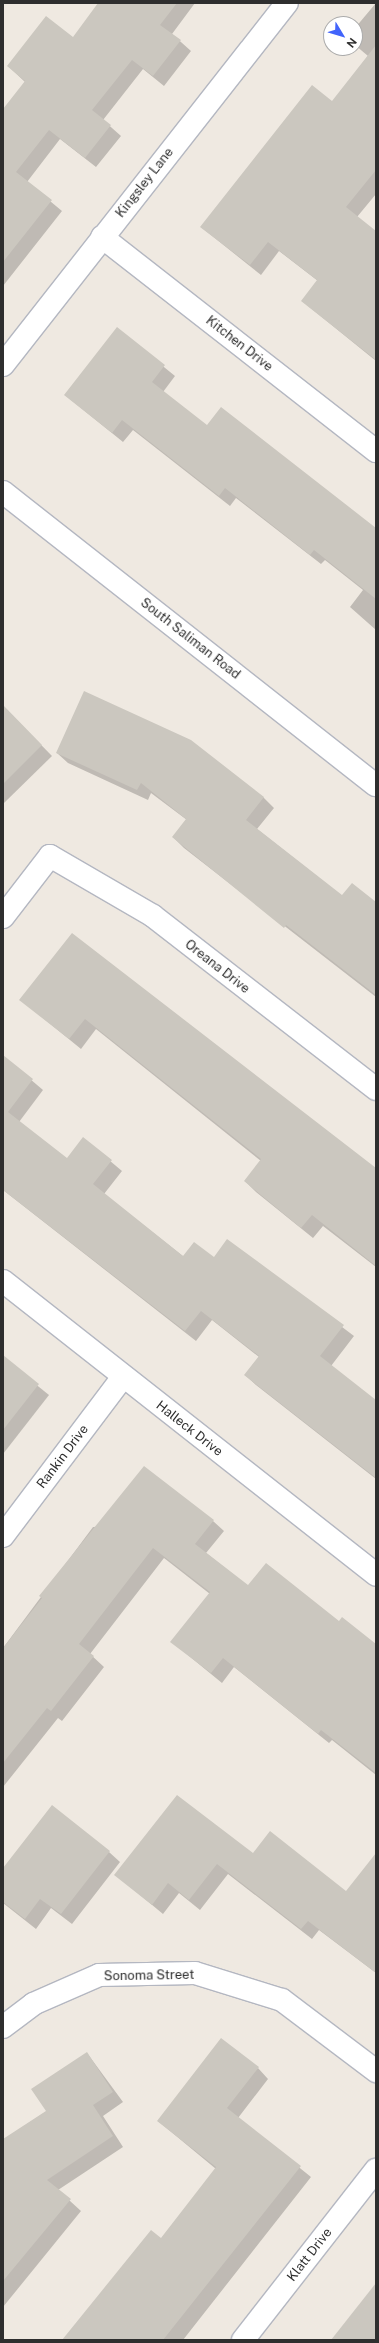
<!DOCTYPE html>
<html>
<head>
<meta charset="utf-8">
<style>
	body { margin:0 }
	#map { position:relative; width:379px; height:2343px; overflow:hidden; background:#efe9e1; font-family:"Public Sans",sans-serif }
	div>[style] { position:absolute }
	.shadow>* { inset:0; background:#0003 }
	.building>* { inset:0; background:#cbc7bf }
	.roads { filter:drop-shadow(1px 0 #b4b7c1) drop-shadow(-1px 0 #b4b7c1) drop-shadow(0 1px #b4b7c1) drop-shadow(0 -1px #b4b7c1) }
	.minor>* { height:22px; margin:-11px; padding:0 11px; transform-origin:11px; border-radius:11px; background:#fff }
	span { translate:-50% -50%; white-space:nowrap; text-align:center; line-height:1.15; -webkit-text-stroke:3.5px #fff; paint-order:stroke }
	.street-label { font-size:13px; color:#2e2e2e }
	.frame { position:absolute; inset:0; border:4px solid #2e2e2e; pointer-events:none }
	.north { position:absolute; left:323px; top:16px; width:40px; height:40px; box-sizing:border-box; background:#fff; border:1px solid #ababab; border-radius:50%; rotate:128deg; font-size:11px; font-weight:700; line-height:16px; text-align:center; color:#2e2e2e }
	.north::after { content:''; display:block; margin:auto; width:14px; height:18px; background:#4264fb; clip-path:polygon(50% 0,100% 100%,50% 72%,0 100%) }
</style>
</head>
<body>
<div id="map">
	<div class="shadow">
		<div style="clip-path:polygon(101px 3px,195px 3px,172px 34px,191px 51px,164px 86px,143px 69px,103px 120px,121px 136px,96px 167px,60px 139px,27px 182px,62px 211px,3px 286px,3px 113px,25px 82px,8px 66px,73px 38px)"></div>
		<div style="clip-path:polygon(376px 3px,376px 194px,357px 217px,376px 232px,376px 361px,302px 301px,318px 281px,279px 251px,261px 275px,201px 227px,332px 103px,368px 56px,355px 45px,355px 28px)"></div>
		<div style="clip-path:polygon(117px 329px,175px 376px,163px 392px,207px 427px,376px 529px,376px 630px,350px 607px,363px 590px,325px 560px,321px 564px,236px 498px,230px 506px,133px 430px,123px 442px,65px 395px)"></div>
		<div style="clip-path:polygon(3px 706px,52px 756px,3px 804px)"></div>
		<div style="clip-path:polygon(57px 753px,263px 797px,274px 808px,257px 829px,342px 896px,376px 903px,376px 997px,184px 848px,173px 837px,187px 820px,151px 793px,148px 800px,68px 763px)"></div>
		<div style="clip-path:polygon(72px 934px,376px 1169px,376px 1267px,323px 1226px,313px 1238px,256px 1192px,245px 1181px,261px 1161px,96px 1029px,81px 1049px,21px 1000px)"></div>
		<div style="clip-path:polygon(3px 1056px,43px 1090px,19px 1122px,67px 1160px,84px 1139px,122px 1171px,104px 1194px,184px 1257px,214px 1258px,228px 1241px,354px 1336px,331px 1366px,376px 1401px,376px 1479px,256px 1385px,245px 1375px,259px 1357px,212px 1320px,196px 1341px,3px 1190px)"></div>
		<div style="clip-path:polygon(3px 1358px,49px 1395px,3px 1454px)"></div>
		<div style="clip-path:polygon(213px 1521px,224px 1531px,206px 1553px,249px 1587px,339px 1623px,376px 1646px,376px 1775px,332px 1740px,329px 1743px,234px 1667px,222px 1683px,172px 1642px,210px 1594px,164px 1558px,90px 1654px,104px 1667px,62px 1721px,58px 1718px,3px 1787px,3px 1648px,93px 1527px)"></div>
		<div style="clip-path:polygon(109px 1852px,120px 1862px,72px 1924px,51px 1908px,36px 1929px,3px 1903px,3px 1869px)"></div>
		<div style="clip-path:polygon(376px 1854px,376px 1973px,319px 1930px,312px 1939px,228px 1874px,200px 1910px,179px 1893px,163px 1914px,116px 1875px,253px 1855px,347px 1892px)"></div>
		<div style="clip-path:polygon(87px 2053px,123px 2102px,103px 2116px,123px 2147px,58px 2190px,81px 2211px,3px 2307px,3px 2140px,47px 2111px)"></div>
		<div style="clip-path:polygon(258px 2068px,268px 2079px,238px 2118px,311px 2177px,183px 2340px,67px 2340px,161px 2239px,216px 2169px,158px 2121px)"></div>
	</div>
	<div class="building">
		<div style="clip-path:polygon(98px 3px,177px 3px,160px 25px,181px 40px,153px 76px,132px 60px,92px 110px,111px 125px,85px 158px,49px 130px,16px 172px,52px 200px,3px 262px,3px 109px,25px 81px,7px 66px,46px 16px,73px 37px)"></div>
		<div style="clip-path:polygon(376px 45px,376px 170px,346px 207px,376px 231px,376px 360px,301px 301px,317px 280px,268px 242px,250px 265px,200px 227px,312px 85px,332px 101px)"></div>
		<div style="clip-path:polygon(117px 327px,165px 365px,152px 382px,207px 425px,221px 407px,376px 528px,376px 599px,314px 550px,310px 555px,225px 488px,219px 496px,122px 420px,112px 433px,64px 395px)"></div>
		<div style="clip-path:polygon(84px 691px,191px 740px,264px 797px,246px 820px,342px 895px,352px 883px,376px 902px,376px 995px,286px 925px,284px 928px,172px 837px,186px 819px,141px 783px,137px 790px,56px 753px)"></div>
		<div style="clip-path:polygon(3px 705px,42px 745px,3px 784px)"></div>
		<div style="clip-path:polygon(72px 933px,376px 1168px,376px 1266px,312px 1215px,301px 1228px,244px 1181px,261px 1159px,85px 1019px,69px 1039px,19px 1000px)"></div>
		<div style="clip-path:polygon(3px 1055px,33px 1079px,8px 1112px,67px 1158px,83px 1137px,112px 1160px,93px 1184px,183px 1256px,194px 1242px,214px 1257px,227px 1239px,344px 1325px,320px 1356px,376px 1400px,376px 1478px,244px 1375px,259px 1356px,201px 1311px,185px 1331px,3px 1190px)"></div>
		<div style="clip-path:polygon(3px 1355px,39px 1384px,3px 1430px)"></div>
		<div style="clip-path:polygon(144px 1466px,214px 1520px,195px 1544px,248px 1585px,266px 1563px,339px 1621px,342px 1617px,376px 1644px,376px 1773px,321px 1730px,318px 1734px,223px 1658px,211px 1673px,170px 1642px,210px 1592px,153px 1548px,79px 1644px,94px 1656px,51px 1711px,47px 1708px,3px 1763px,3px 1648px,42px 1598px,39px 1596px)"></div>
		<div style="clip-path:polygon(177px 1795px,253px 1853px,270px 1831px,346px 1891px,376px 1853px,376px 1973px,308px 1921px,301px 1929px,217px 1864px,189px 1900px,168px 1883px,152px 1905px,114px 1875px)"></div>
		<div style="clip-path:polygon(52px 1805px,110px 1851px,61px 1914px,40px 1899px,25px 1919px,3px 1902px,3px 1868px)"></div>
		<div style="clip-path:polygon(221px 2038px,259px 2067px,227px 2108px,301px 2166px,163px 2340px,62px 2340px,151px 2230px,161px 2238px,216px 2167px,157px 2121px)"></div>
		<div style="clip-path:polygon(87px 2052px,113px 2092px,93px 2105px,113px 2136px,47px 2180px,71px 2199px,3px 2281px,3px 2139px,46px 2111px,31px 2089px)"></div>
		<div style="clip-path:polygon(376px 2283px,376px 2340px,331px 2340px)"></div>
	</div>
	<div class="roads">
		<div class="minor">
			<div style="left:102px;top:237px;width:348px;rotate:38deg"></div>
			<div style="left:3px;top:365px;width:460px;rotate:-51.9deg"></div>
			<div style="left:3px;top:492px;width:474px;rotate:38.2deg"></div>
			<div style="left:3px;top:917px;width:77px;rotate:-52.4deg"></div>
			<div style="left:50px;top:856px;width:119px;rotate:30.2deg"></div>
			<div style="left:153px;top:916px;width:282px;rotate:37.8deg"></div>
			<div style="left:3px;top:1281px;width:475px;rotate:38.2deg"></div>
			<div style="left:3px;top:1536px;width:199px;rotate:-53deg"></div>
			<div style="left:3px;top:2027px;width:38px;rotate:-37deg"></div>
			<div style="left:33px;top:2004px;width:72px;rotate:-23.7deg"></div>
			<div style="left:99px;top:1975px;width:96px;rotate:-1.2deg"></div>
			<div style="left:195px;top:1973px;width:91px;rotate:17.2deg"></div>
			<div style="left:282px;top:2000px;width:118px;rotate:37.1deg"></div>
			<div style="left:243px;top:2340px;width:216px;rotate:-52deg"></div>
		</div>
	</div>
	<div class="street-label">
		<span style="left:145px;top:183px;rotate:-52deg">Kingsley Lane</span>
		<span style="left:239px;top:344px;rotate:38deg">Kitchen Drive</span>
		<span style="left:190px;top:639px;rotate:38deg">South Saliman Road</span>
		<span style="left:217px;top:967px;rotate:38deg">Oreana Drive</span>
		<span style="left:189px;top:1429px;rotate:38deg">Halleck Drive</span>
		<span style="left:63px;top:1457px;rotate:-53deg">Rankin Drive</span>
		<span style="left:149px;top:1976px;rotate:-1deg">Sonoma Street</span>
		<span style="left:310px;top:2255px;rotate:-52deg">Klatt Drive</span>
	</div>
	<div class="frame"></div>
	<div class="north">N</div>
</div>
</body>
</html>
